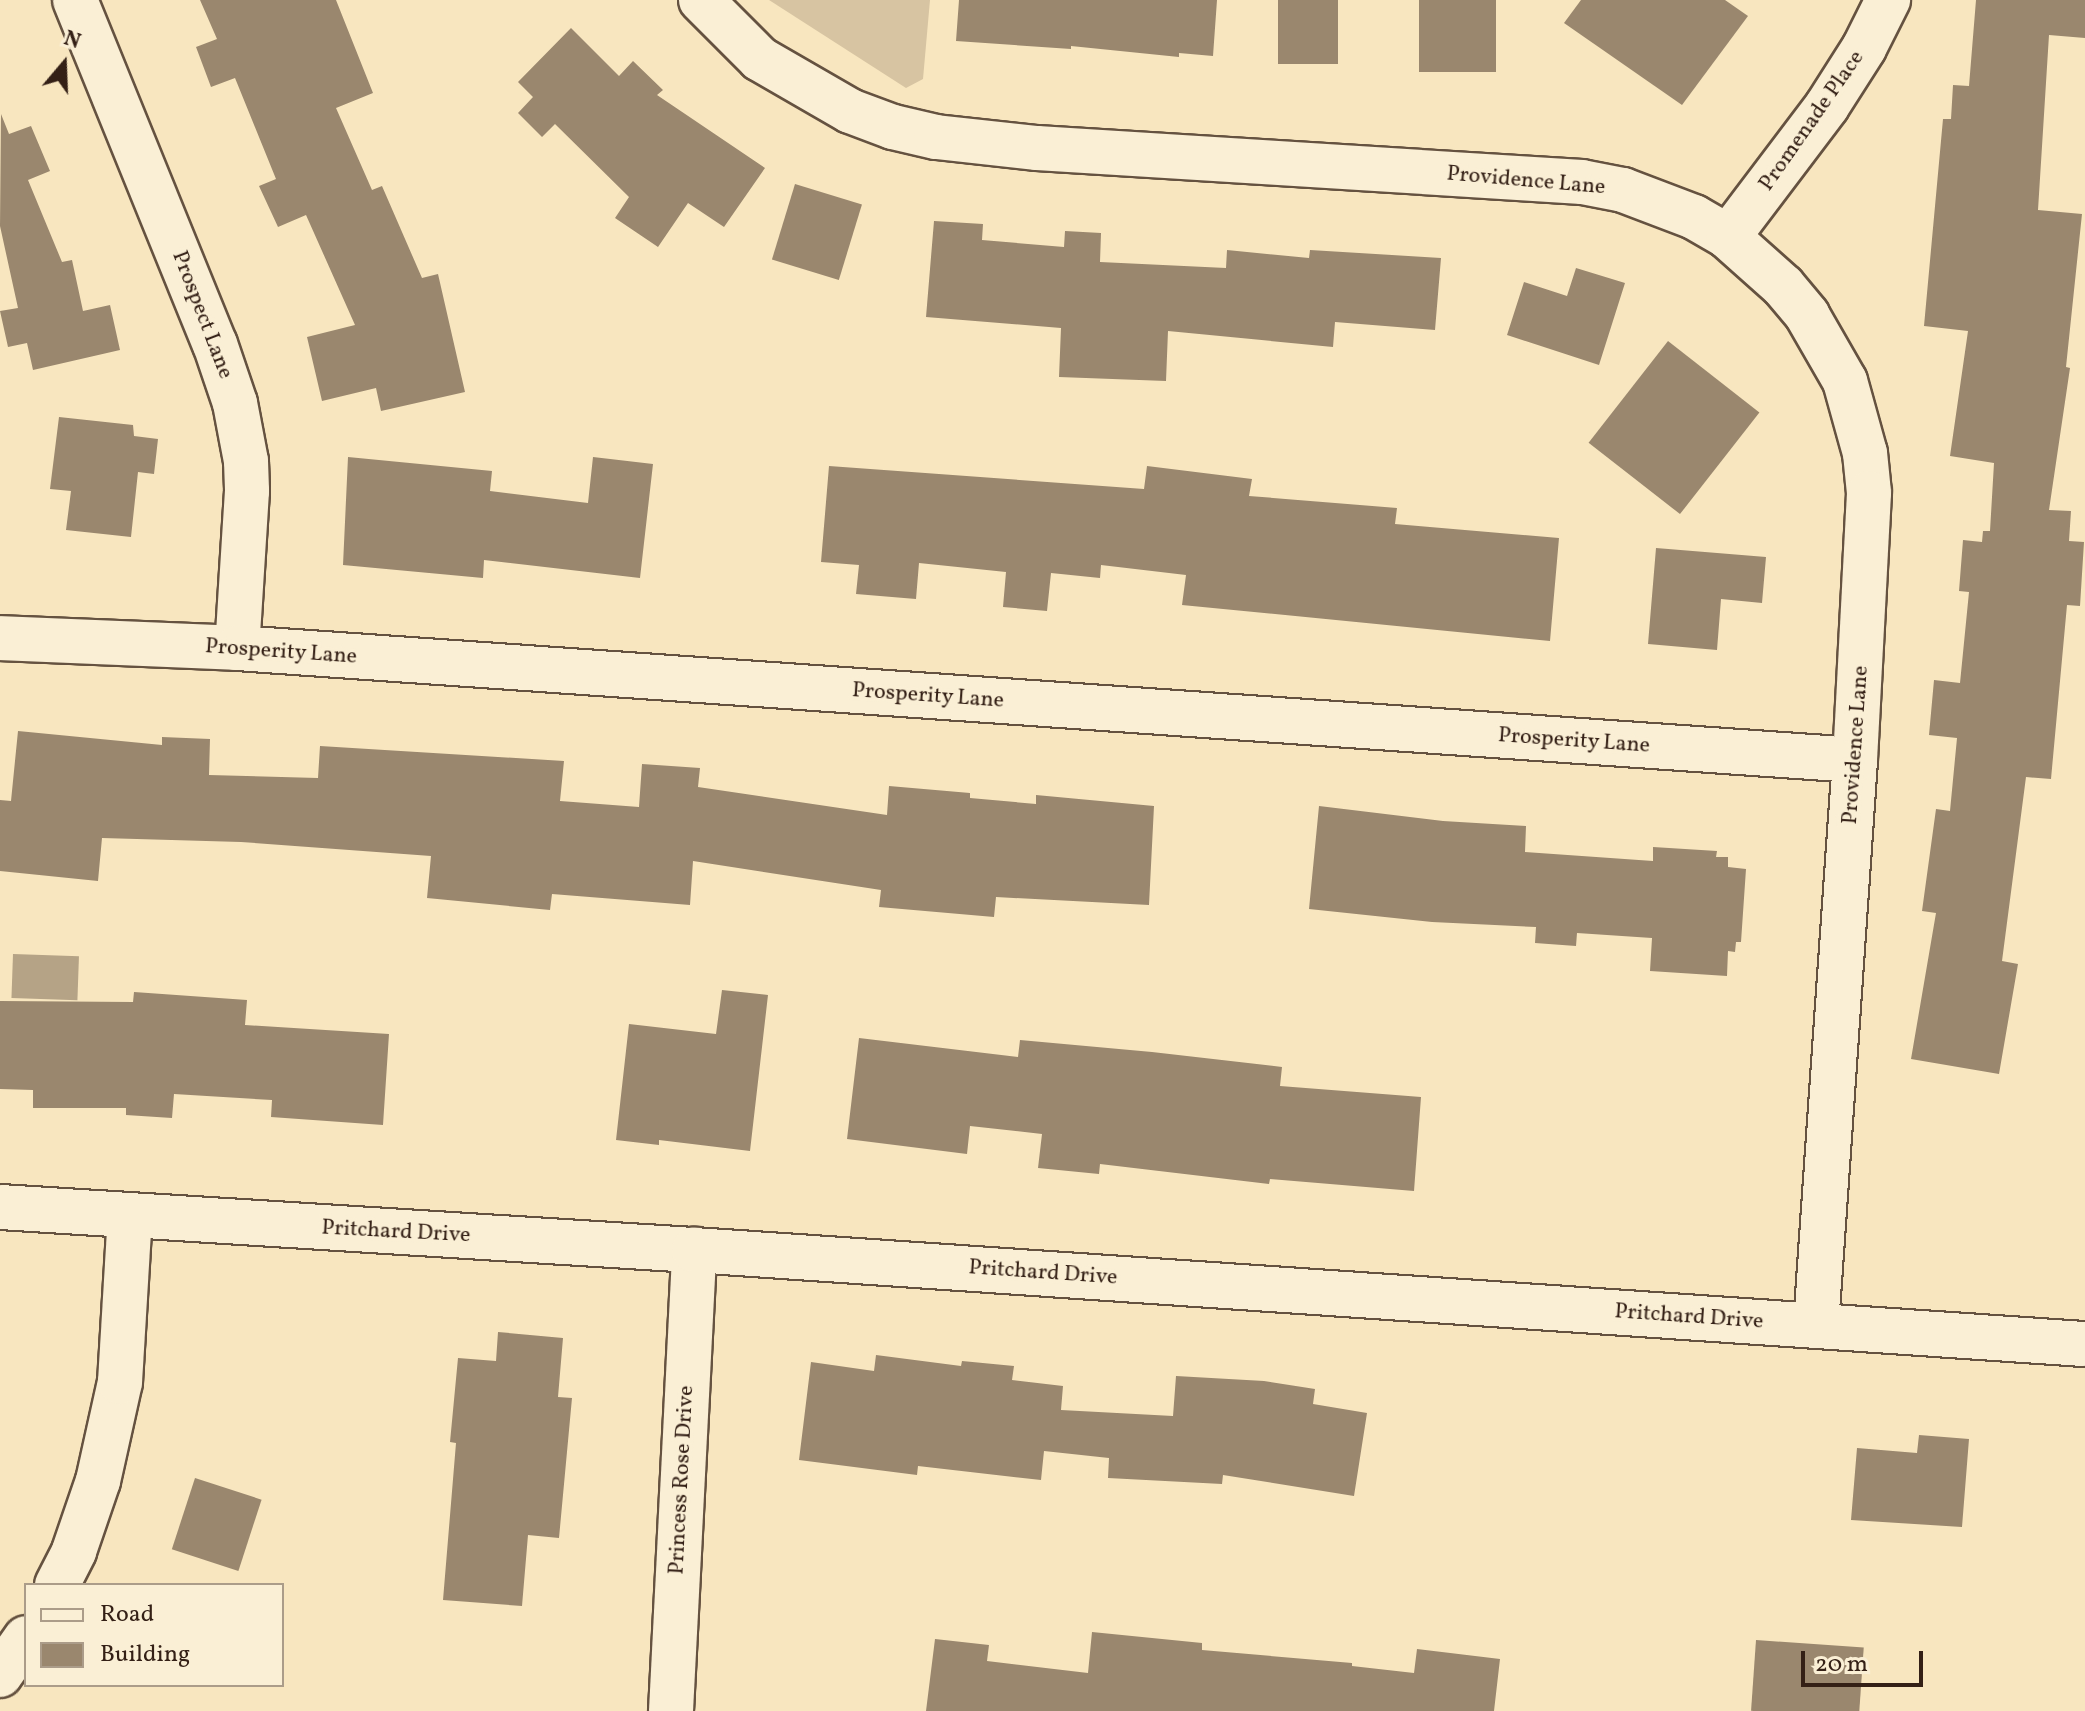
<!DOCTYPE html>
<html>
<head>
<meta charset="utf-8">
<style>
	body { margin:0 }
	#map { position:relative; width:2085px; height:1711px; overflow:hidden; background:#f8e6bf; font-family:Vollkorn,serif }
	div>[style] { position:absolute }
	.green>* { inset:0; background:#d7c4a2 }
	.water>* { inset:0; background:#b5a386; transform-origin:0 0 }
	.building>* { inset:0; background:#9a876e; transform-origin:0 0 }
	.roads { filter:drop-shadow(2px 0 #655240) drop-shadow(-2px 0 #655240) drop-shadow(0 2px #655240) drop-shadow(0 -2px #655240) }
	.minor>* { height:44px; margin:-22px; padding:0 22px; transform-origin:22px; border-radius:22px; background:#faefd5 }
	.tertiary>* { height:44px; margin:-22px; padding:0 22px; transform-origin:22px; border-radius:22px; background:#faefd5 }
	span { translate:-50% -50%; white-space:nowrap; text-align:center; line-height:1.15; -webkit-text-stroke:7px #faefd5; paint-order:stroke }
	.street-label { font-size:22px; color:#342016 }
	.legend { position:absolute; left:24px; top:1583px; width:260px; height:104px; box-sizing:border-box; background:#faefd5; border:2px solid #ab9c89; margin:0; padding:10px 14px; list-style:none; font-size:24px; color:#342016 }
	.legend li { display:flex; align-items:center; gap:16px; height:40px }
	.legend b { width:40px; border:2px solid #ab9c89 }
	.north { position:absolute; left:24px; top:24px; width:80px; height:80px; -webkit-text-stroke:6px #faefd5; paint-order:stroke; rotate:19deg; font-size:22px; font-weight:700; line-height:32px; text-align:center; color:#342016 }
	.north::after { content:''; display:block; margin:auto; width:28px; height:36px; background:#342016; clip-path:polygon(50% 0,100% 100%,50% 72%,0 100%) }
	.scale { position:absolute; left:1801px; top:1651px; width:122px; height:36px; box-sizing:border-box; border:4px solid #342016; border-top:0; padding-left:10px; font-size:24px; line-height:28px; white-space:nowrap; color:#342016; -webkit-text-stroke:6px #faefd5; paint-order:stroke }
</style>
</head>
<body>
<div id="map">
	<div class="green">
		<div style="clip-path:polygon(769px 0,930px 0,923px 79px,906px 88px)"></div>
	</div>
	<div class="water">
		<div style="left:13px;top:954px;width:66px;height:44px;rotate:2deg"></div>
	</div>
	<div class="building">
		<div style="clip-path:polygon(200px 0,336px 0,373px 93px,336px 108px,372px 190px,382px 186px,422px 278px,438px 274px,465px 392px,381px 411px,376px 388px,322px 401px,307px 337px,355px 325px,306px 215px,278px 227px,259px 186px,276px 179px,235px 78px,211px 87px,196px 47px,217px 39px)"></div>
		<div style="clip-path:polygon(959px 0,1217px 0,1213px 56px,1179px 53px,1179px 57px,1071px 46px,1071px 49px,956px 41px)"></div>
		<div style="left:1278px;top:0;width:60px;height:64px"></div>
		<div style="left:1419px;top:0;width:77px;height:72px"></div>
		<div style="clip-path:polygon(1581px 0,1725px 0,1748px 16px,1682px 105px,1564px 23px)"></div>
		<div style="clip-path:polygon(1976px 0,2085px 0,2085px 38px,2049px 35px,2038px 210px,2082px 214px,2066px 367px,2070px 368px,2049px 510px,2071px 511px,2069px 541px,2084px 542px,2080px 606px,2067px 605px,2051px 779px,2026px 777px,2002px 961px,2018px 964px,1999px 1074px,1911px 1059px,1936px 913px,1922px 911px,1936px 809px,1950px 811px,1957px 738px,1929px 735px,1934px 680px,1960px 683px,1969px 592px,1959px 591px,1963px 540px,1982px 542px,1983px 531px,1990px 531px,1994px 463px,1950px 456px,1968px 331px,1924px 326px,1943px 119px,1951px 119px,1953px 85px,1969px 86px)"></div>
		<div style="clip-path:polygon(571px 28px,619px 76px,633px 61px,663px 90px,657px 95px,765px 168px,724px 227px,688px 203px,658px 247px,615px 218px,629px 197px,555px 124px,542px 137px,518px 113px,533px 97px,518px 82px)"></div>
		<div style="clip-path:polygon(1px 114px,9px 134px,31px 126px,50px 171px,28px 180px,62px 262px,72px 260px,83px 311px,110px 305px,120px 350px,33px 370px,27px 343px,8px 347px,0 311px,18px 308px,0 226px)"></div>
		<div style="left:795px;top:184px;width:70px;height:79px;rotate:17deg"></div>
		<div style="clip-path:polygon(934px 221px,983px 224px,982px 240px,1064px 247px,1065px 231px,1101px 233px,1100px 262px,1226px 268px,1227px 250px,1309px 258px,1310px 250px,1441px 258px,1435px 330px,1335px 322px,1333px 347px,1168px 331px,1166px 381px,1059px 377px,1061px 328px,926px 317px)"></div>
		<div style="clip-path:polygon(1576px 268px,1625px 283px,1599px 365px,1507px 335px,1524px 282px,1567px 296px)"></div>
		<div style="left:1668px;top:341px;width:116px;height:129px;rotate:38deg"></div>
		<div style="clip-path:polygon(59px 417px,133px 425px,134px 436px,158px 439px,154px 474px,138px 472px,131px 537px,66px 530px,71px 491px,50px 489px)"></div>
		<div style="clip-path:polygon(348px 457px,492px 471px,490px 491px,588px 503px,593px 457px,653px 464px,640px 578px,484px 560px,483px 578px,343px 565px)"></div>
		<div style="clip-path:polygon(829px 466px,1144px 489px,1147px 466px,1252px 479px,1249px 496px,1397px 508px,1395px 524px,1559px 538px,1550px 641px,1182px 605px,1186px 575px,1101px 565px,1100px 578px,1051px 573px,1047px 611px,1003px 607px,1006px 572px,919px 563px,916px 599px,856px 594px,859px 565px,821px 562px)"></div>
		<div style="clip-path:polygon(1656px 548px,1766px 557px,1762px 603px,1721px 599px,1717px 650px,1648px 644px)"></div>
		<div style="clip-path:polygon(18px 731px,162px 745px,162px 737px,210px 739px,209px 775px,318px 778px,320px 746px,564px 761px,560px 801px,639px 807px,642px 764px,700px 768px,698px 787px,887px 815px,889px 786px,970px 793px,970px 798px,1036px 804px,1036px 795px,1154px 806px,1149px 905px,996px 897px,994px 917px,879px 907px,881px 890px,693px 861px,690px 905px,552px 894px,550px 910px,427px 898px,431px 856px,241px 842px,102px 838px,98px 881px,0 871px,0 800px,11px 801px)"></div>
		<div style="clip-path:polygon(1319px 806px,1443px 821px,1526px 826px,1525px 852px,1653px 861px,1653px 847px,1717px 851px,1716px 857px,1728px 857px,1728px 867px,1746px 869px,1741px 942px,1736px 942px,1735px 952px,1728px 951px,1727px 976px,1650px 971px,1652px 938px,1577px 933px,1576px 946px,1535px 943px,1536px 927px,1432px 922px,1309px 909px)"></div>
		<div style="clip-path:polygon(722px 990px,768px 995px,750px 1151px,659px 1140px,659px 1145px,616px 1140px,629px 1024px,716px 1034px)"></div>
		<div style="clip-path:polygon(134px 992px,247px 1000px,245px 1025px,389px 1034px,383px 1125px,271px 1117px,272px 1100px,174px 1094px,172px 1118px,126px 1115px,126px 1108px,33px 1108px,33px 1090px,0 1089px,0 1001px,133px 1002px)"></div>
		<div style="clip-path:polygon(859px 1038px,1018px 1057px,1020px 1040px,1152px 1052px,1282px 1067px,1280px 1086px,1421px 1097px,1414px 1191px,1270px 1179px,1269px 1184px,1100px 1164px,1099px 1174px,1038px 1168px,1042px 1134px,970px 1126px,967px 1154px,847px 1139px)"></div>
		<div style="clip-path:polygon(498px 1332px,563px 1338px,558px 1397px,572px 1398px,559px 1538px,528px 1535px,522px 1606px,443px 1600px,456px 1443px,450px 1442px,458px 1358px,496px 1361px)"></div>
		<div style="clip-path:polygon(876px 1355px,961px 1366px,962px 1361px,1014px 1366px,1012px 1380px,1063px 1386px,1061px 1410px,1173px 1416px,1176px 1376px,1264px 1381px,1315px 1389px,1313px 1404px,1367px 1413px,1354px 1496px,1223px 1475px,1222px 1484px,1108px 1478px,1109px 1458px,1044px 1451px,1041px 1480px,918px 1466px,917px 1475px,799px 1460px,811px 1362px,874px 1371px)"></div>
		<div style="clip-path:polygon(1919px 1435px,1969px 1439px,1962px 1527px,1851px 1520px,1857px 1448px,1917px 1453px)"></div>
		<div style="left:195px;top:1478px;width:70px;height:75px;rotate:18deg"></div>
		<div style="clip-path:polygon(1092px 1632px,1202px 1643px,1202px 1650px,1352px 1663px,1352px 1666px,1414px 1673px,1417px 1649px,1500px 1659px,1494px 1711px,926px 1711px,935px 1639px,989px 1645px,987px 1661px,1088px 1673px)"></div>
		<div style="left:1756px;top:1640px;width:108px;height:71px;rotate:4deg"></div>
	</div>
	<div class="roads">
		<div class="minor">
			<div style="left:75px;top:0;width:371px;rotate:67.9deg"></div>
			<div style="left:215px;top:344px;width:62px;rotate:71.3deg"></div>
			<div style="left:235px;top:403px;width:59px;rotate:79.3deg"></div>
			<div style="left:246px;top:461px;width:30px;rotate:88deg"></div>
			<div style="left:247px;top:491px;width:157px;rotate:93.6deg"></div>
			<div style="left:701px;top:0;width:83px;rotate:45deg"></div>
			<div style="left:760px;top:59px;width:104px;rotate:30deg"></div>
			<div style="left:850px;top:111px;width:46px;rotate:20.4deg"></div>
			<div style="left:893px;top:127px;width:44px;rotate:13.1deg"></div>
			<div style="left:936px;top:137px;width:102px;rotate:6.2deg"></div>
			<div style="left:1037px;top:148px;width:546px;rotate:3.57deg"></div>
			<div style="left:1582px;top:182px;width:42px;rotate:11deg"></div>
			<div style="left:1623px;top:190px;width:76px;rotate:20.8deg"></div>
			<div style="left:1694px;top:217px;width:39px;rotate:30deg"></div>
			<div style="left:1728px;top:237px;width:74px;rotate:41.7deg"></div>
			<div style="left:1783px;top:286px;width:38px;rotate:50deg"></div>
			<div style="left:1807px;top:315px;width:76px;rotate:60.1deg"></div>
			<div style="left:1845px;top:381px;width:75px;rotate:74.5deg"></div>
			<div style="left:1865px;top:453px;width:40px;rotate:84.3deg"></div>
			<div style="left:1869px;top:493px;width:267px;rotate:93deg"></div>
			<div style="left:1855px;top:760px;width:566px;rotate:93.95deg"></div>
			<div style="left:1728px;top:237px;width:164px;rotate:-52.9deg"></div>
			<div style="left:1827px;top:106px;width:69px;rotate:-57.5deg"></div>
			<div style="left:1864px;top:48px;width:54px;rotate:-63.4deg"></div>
			<div style="left:0;top:638px;width:237px;rotate:2.4deg"></div>
			<div style="left:237px;top:648px;width:1622px;rotate:3.96deg"></div>
			<div style="left:57px;top:1585px;width:38px;rotate:-63deg"></div>
			<div style="left:74px;top:1551px;width:74px;rotate:-71.1deg"></div>
			<div style="left:98px;top:1481px;width:101px;rotate:-77.5deg"></div>
			<div style="left:120px;top:1382px;width:166px;rotate:-86.6deg"></div>
			<div style="left:0;top:1675px;width:45px;rotate:-54.9deg"></div>
			<div style="left:671px;top:1711px;width:462px;rotate:-87.1deg"></div>
		</div>
		<div class="tertiary">
			<div style="left:0;top:1207px;width:695px;rotate:3.55deg"></div>
			<div style="left:694px;top:1250px;width:1394px;rotate:3.87deg"></div>
		</div>
	</div>
	<div class="street-label">
		<span style="left:1812px;top:121px;rotate:-55deg">Promenade Place</span>
		<span style="left:1526px;top:181px;rotate:5deg">Providence Lane</span>
		<span style="left:202px;top:315px;rotate:69deg">Prospect Lane</span>
		<span style="left:281px;top:652px;rotate:4deg">Prosperity Lane</span>
		<span style="left:928px;top:696px;rotate:4deg">Prosperity Lane</span>
		<span style="left:1574px;top:741px;rotate:4deg">Prosperity Lane</span>
		<span style="left:1856px;top:745px;rotate:-86deg">Providence Lane</span>
		<span style="left:396px;top:1232px;rotate:3deg">Pritchard Drive</span>
		<span style="left:1043px;top:1273px;rotate:4deg">Pritchard Drive</span>
		<span style="left:1689px;top:1317px;rotate:4deg">Pritchard Drive</span>
		<span style="left:682px;top:1480px;rotate:-87deg">Princess Rose Drive</span>
	</div>
	<ul class="legend">
	<li><b style="height:10px;background:#faefd5"></b>Road</li>
	<li><b style="height:22px;background:#9a876e"></b>Building</li>
	</ul>
	<div class="north">N</div>
	<div class="scale">20 m</div>
</div>
</body>
</html>
